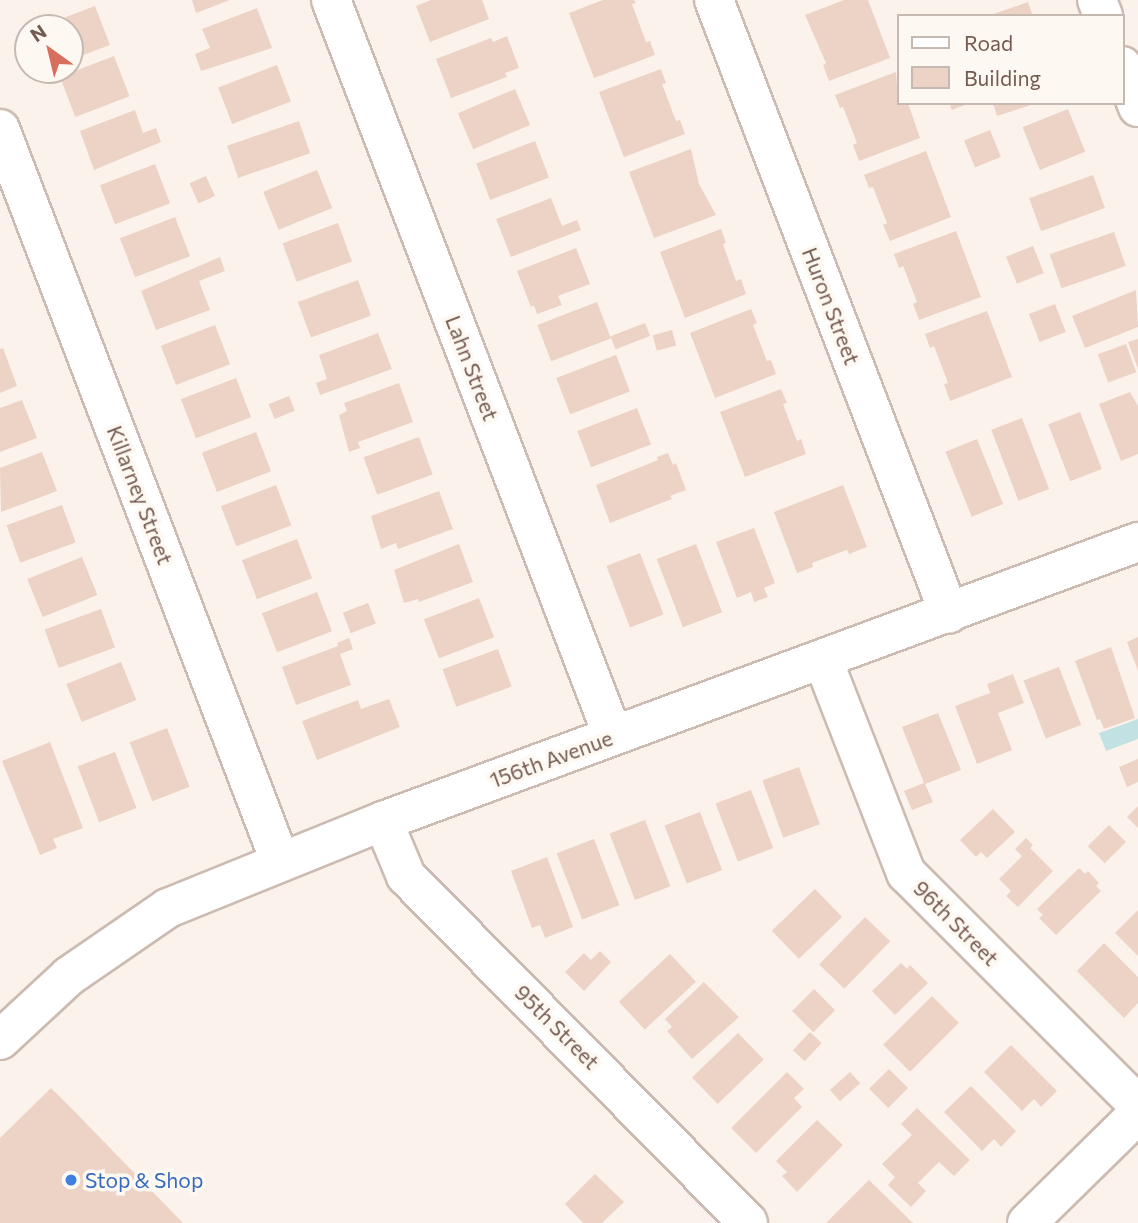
<!DOCTYPE html>
<html>
<head>
<meta charset="utf-8">
<style>
	body { margin:0 }
	#map { position:relative; width:1138px; height:1223px; overflow:hidden; background:#fbf3eb; font-family:Commissioner,sans-serif }
	div>[style] { position:absolute }
	.water>* { inset:0; background:#c1e1e3 }
	.building>* { inset:0; background:#edd2c6; transform-origin:0 0 }
	.roads { filter:drop-shadow(2px 0 #ccbbb2) drop-shadow(-2px 0 #ccbbb2) drop-shadow(0 2px #ccbbb2) drop-shadow(0 -2px #ccbbb2) }
	.minor>* { height:38px; margin:-19px; padding:0 19px; transform-origin:19px; border-radius:19px; background:#fff }
	.dots>* { width:19px; height:19px; translate:-50% -50%; box-sizing:border-box; border:4px solid #fdf8f2; border-radius:50% }
	span { translate:-50% -50%; white-space:nowrap; text-align:center; line-height:1.15; -webkit-text-stroke:7px #fdf8f2; paint-order:stroke }
	.street-label { font-size:21px; color:#745a50 }
	.shop-label { font-size:21px; color:#366cbe }
	.left { translate:0 -50%; text-align:left }
	.legend { position:absolute; left:897px; top:14px; width:228px; height:91px; box-sizing:border-box; background:#fdf8f2; border:2px solid #c6b9b1; margin:0; padding:9px 12px; list-style:none; font-size:21px; color:#745a50 }
	.legend li { display:flex; align-items:center; gap:14px; height:35px }
	.legend b { width:35px; border:2px solid #c6b9b1 }
	.north { position:absolute; left:14px; top:14px; width:70px; height:70px; box-sizing:border-box; background:#fdf8f2; border:2px solid #c6b9b1; border-radius:50%; rotate:326deg; font-size:19px; font-weight:700; line-height:28px; text-align:center; color:#745a50 }
	.north::after { content:''; display:block; margin:auto; width:24px; height:32px; background:#d76e5e; clip-path:polygon(50% 0,100% 100%,50% 72%,0 100%) }
</style>
</head>
<body>
<div id="map">
	<div class="water">
		<div style="clip-path:polygon(1138px 719px,1138px 739px,1106px 751px,1099px 733px)"></div>
	</div>
	<div class="building">
		<div style="clip-path:polygon(192px 0,230px 0,196px 13px)"></div>
		<div style="clip-path:polygon(431px 0,482px 0,489px 19px,430px 42px,416px 6px)"></div>
		<div style="clip-path:polygon(603px 0,634px 0,636px 3px,632px 4px,646px 42px,650px 41px,655px 55px,594px 78px,569px 13px)"></div>
		<div style="clip-path:polygon(844px 0,868px 0,890px 58px,829px 81px,823px 65px,826px 63px,805px 15px)"></div>
		<div style="clip-path:polygon(1028px 2px,1033px 16px,991px 16px,991px 15px)"></div>
		<div style="clip-path:polygon(95px 6px,110px 45px,70px 60px,70px 28px,37px 28px)"></div>
		<div style="clip-path:polygon(257px 8px,272px 48px,201px 71px,195px 54px,210px 48px,202px 29px)"></div>
		<div style="clip-path:polygon(507px 36px,519px 68px,505px 73px,507px 77px,451px 98px,436px 59px,491px 38px,493px 42px)"></div>
		<div style="left:114px;top:56px;width:43px;height:58px;rotate:69deg"></div>
		<div style="left:277px;top:65px;width:39px;height:63px;rotate:69deg"></div>
		<div style="clip-path:polygon(661px 69px,666px 83px,662px 84px,676px 121px,680px 120px,685px 134px,624px 157px,599px 92px)"></div>
		<div style="clip-path:polygon(896px 72px,898px 103px,908px 103px,920px 138px,859px 161px,853px 145px,857px 143px,843px 107px,840px 108px,835px 95px)"></div>
		<div style="left:515px;top:89px;width:39px;height:62px;rotate:67deg"></div>
		<div style="clip-path:polygon(949px 103px,970px 103px,952px 110px)"></div>
		<div style="clip-path:polygon(993px 103px,1037px 103px,997px 116px)"></div>
		<div style="left:1068px;top:109px;width:46px;height:49px;rotate:68deg"></div>
		<div style="clip-path:polygon(135px 110px,143px 133px,156px 128px,161px 142px,94px 170px,80px 131px)"></div>
		<div style="left:299px;top:121px;width:34px;height:76px;rotate:71deg"></div>
		<div style="left:990px;top:130px;width:29px;height:28px;rotate:68deg"></div>
		<div style="left:535px;top:141px;width:39px;height:63px;rotate:69deg"></div>
		<div style="clip-path:polygon(691px 149px,699px 184px,716px 215px,654px 238px,629px 172px)"></div>
		<div style="clip-path:polygon(926px 151px,951px 217px,890px 241px,883px 225px,887px 223px,873px 187px,869px 188px,864px 175px)"></div>
		<div style="left:155px;top:164px;width:42px;height:59px;rotate:69deg"></div>
		<div style="left:317px;top:170px;width:41px;height:58px;rotate:68deg"></div>
		<div style="left:1093px;top:175px;width:35px;height:68px;rotate:70deg"></div>
		<div style="left:206px;top:176px;width:22px;height:18px;rotate:66deg"></div>
		<div style="clip-path:polygon(551px 198px,562px 226px,577px 220px,581px 230px,511px 257px,496px 219px)"></div>
		<div style="left:175px;top:217px;width:42px;height:59px;rotate:69deg"></div>
		<div style="left:338px;top:223px;width:41px;height:59px;rotate:70deg"></div>
		<div style="clip-path:polygon(721px 229px,726px 243px,723px 244px,736px 281px,741px 279px,746px 294px,685px 318px,660px 252px)"></div>
		<div style="clip-path:polygon(956px 231px,981px 297px,919px 320px,913px 304px,917px 302px,903px 266px,899px 268px,894px 254px)"></div>
		<div style="left:1114px;top:232px;width:36px;height:68px;rotate:71deg"></div>
		<div style="left:1033px;top:246px;width:29px;height:29px;rotate:68deg"></div>
		<div style="clip-path:polygon(576px 248px,590px 284px,558px 296px,562px 305px,537px 314px,534px 305px,531px 307px,517px 271px)"></div>
		<div style="clip-path:polygon(220px 257px,225px 271px,199px 281px,210px 310px,156px 330px,141px 291px)"></div>
		<div style="left:358px;top:280px;width:38px;height:64px;rotate:70deg"></div>
		<div style="clip-path:polygon(1136px 290px,1138px 327px,1085px 348px,1072px 316px)"></div>
		<div style="left:597px;top:302px;width:39px;height:64px;rotate:69deg"></div>
		<div style="left:1055px;top:304px;width:30px;height:28px;rotate:69deg"></div>
		<div style="clip-path:polygon(751px 309px,757px 323px,753px 325px,767px 361px,771px 360px,776px 374px,715px 398px,690px 333px)"></div>
		<div style="clip-path:polygon(987px 311px,1012px 377px,950px 401px,944px 384px,948px 383px,934px 346px,930px 348px,925px 334px)"></div>
		<div style="left:645px;top:323px;width:14px;height:37px;rotate:69deg"></div>
		<div style="left:215px;top:325px;width:42px;height:58px;rotate:69deg"></div>
		<div style="left:672px;top:330px;width:16px;height:20px;rotate:75deg"></div>
		<div style="clip-path:polygon(378px 333px,392px 369px,320px 395px,316px 383px,327px 379px,319px 355px)"></div>
		<div style="clip-path:polygon(1138px 339px,1138px 369px,1128px 342px)"></div>
		<div style="left:1126px;top:344px;width:30px;height:30px;rotate:70deg"></div>
		<div style="clip-path:polygon(3px 348px,17px 386px,0 393px,0 349px)"></div>
		<div style="left:616px;top:355px;width:39px;height:64px;rotate:69deg"></div>
		<div style="left:236px;top:378px;width:42px;height:59px;rotate:69deg"></div>
		<div style="clip-path:polygon(399px 383px,413px 422px,358px 442px,360px 448px,349px 452px,339px 415px,347px 411px,344px 403px)"></div>
		<div style="clip-path:polygon(781px 389px,787px 403px,783px 404px,797px 441px,801px 439px,806px 454px,745px 477px,720px 412px)"></div>
		<div style="clip-path:polygon(1130px 392px,1138px 406px,1138px 454px,1121px 461px,1099px 404px)"></div>
		<div style="left:289px;top:396px;width:16px;height:22px;rotate:68deg"></div>
		<div style="clip-path:polygon(22px 400px,37px 438px,0 452px,0 408px)"></div>
		<div style="left:637px;top:408px;width:39px;height:64px;rotate:69deg"></div>
		<div style="left:1080px;top:412px;width:61px;height:34px;rotate:69deg"></div>
		<div style="left:1022px;top:418px;width:76px;height:33px;rotate:69deg"></div>
		<div style="left:256px;top:432px;width:42px;height:58px;rotate:69deg"></div>
		<div style="left:419px;top:437px;width:40px;height:59px;rotate:70deg"></div>
		<div style="left:977px;top:439px;width:70px;height:34px;rotate:68deg"></div>
		<div style="clip-path:polygon(42px 452px,57px 491px,1px 512px,0 468px)"></div>
		<div style="clip-path:polygon(668px 453px,673px 465px,676px 463px,686px 490px,670px 496px,672px 499px,610px 523px,596px 485px,658px 460px,657px 457px)"></div>
		<div style="left:276px;top:485px;width:43px;height:59px;rotate:69deg"></div>
		<div style="clip-path:polygon(843px 485px,867px 547px,849px 554px,847px 550px,812px 563px,813px 567px,797px 573px,774px 512px)"></div>
		<div style="clip-path:polygon(439px 491px,453px 529px,398px 549px,396px 543px,381px 549px,371px 516px)"></div>
		<div style="left:62px;top:505px;width:40px;height:59px;rotate:70deg"></div>
		<div style="clip-path:polygon(754px 528px,775px 583px,764px 588px,768px 597px,754px 602px,751px 592px,737px 598px,716px 542px)"></div>
		<div style="left:297px;top:539px;width:42px;height:59px;rotate:69deg"></div>
		<div style="clip-path:polygon(459px 544px,473px 582px,419px 602px,418px 599px,404px 603px,394px 570px)"></div>
		<div style="left:696px;top:544px;width:73px;height:42px;rotate:69deg"></div>
		<div style="left:640px;top:553px;width:66px;height:36px;rotate:69deg"></div>
		<div style="left:82px;top:557px;width:41px;height:59px;rotate:68deg"></div>
		<div style="left:317px;top:592px;width:42px;height:59px;rotate:69deg"></div>
		<div style="left:479px;top:598px;width:42px;height:59px;rotate:69deg"></div>
		<div style="left:368px;top:603px;width:22px;height:27px;rotate:69deg"></div>
		<div style="left:101px;top:609px;width:41px;height:60px;rotate:70deg"></div>
		<div style="clip-path:polygon(1138px 637px,1138px 671px,1127px 642px)"></div>
		<div style="clip-path:polygon(349px 638px,353px 649px,340px 654px,351px 685px,296px 705px,282px 667px,338px 646px,337px 643px)"></div>
		<div style="clip-path:polygon(1111px 647px,1135px 718px,1104px 729px,1100px 719px,1097px 720px,1075px 661px)"></div>
		<div style="left:498px;top:649px;width:40px;height:59px;rotate:70deg"></div>
		<div style="left:121px;top:662px;width:41px;height:59px;rotate:68deg"></div>
		<div style="left:1059px;top:667px;width:62px;height:38px;rotate:69deg"></div>
		<div style="clip-path:polygon(1013px 674px,1024px 703px,998px 713px,1012px 750px,977px 764px,955px 706px,990px 693px,987px 684px)"></div>
		<div style="clip-path:polygon(389px 699px,400px 727px,317px 760px,302px 721px,358px 700px,361px 709px)"></div>
		<div style="clip-path:polygon(938px 713px,961px 770px,925px 784px,933px 802px,912px 810px,904px 791px,924px 783px,902px 727px)"></div>
		<div style="left:167px;top:728px;width:63px;height:40px;rotate:69deg"></div>
		<div style="clip-path:polygon(50px 742px,83px 828px,53px 839px,57px 848px,40px 855px,2px 761px)"></div>
		<div style="left:115px;top:752px;width:60px;height:40px;rotate:69deg"></div>
		<div style="clip-path:polygon(1138px 759px,1138px 782px,1127px 787px,1119px 767px)"></div>
		<div style="left:799px;top:767px;width:61px;height:39px;rotate:70deg"></div>
		<div style="left:751px;top:790px;width:62px;height:38px;rotate:69deg"></div>
		<div style="clip-path:polygon(1138px 806px,1138px 828px,1127px 817px)"></div>
		<div style="clip-path:polygon(993px 809px,1015px 832px,987px 858px,981px 852px,976px 857px,960px 840px)"></div>
		<div style="left:700px;top:812px;width:62px;height:38px;rotate:69deg"></div>
		<div style="left:645px;top:820px;width:71px;height:38px;rotate:69deg"></div>
		<div style="left:1109px;top:825px;width:24px;height:30px;rotate:45deg"></div>
		<div style="clip-path:polygon(1026px 838px,1033px 845px,1030px 848px,1053px 871px,1018px 907px,1006px 896px,1011px 891px,999px 879px,1022px 856px,1015px 849px)"></div>
		<div style="left:594px;top:839px;width:71px;height:40px;rotate:69deg"></div>
		<div style="clip-path:polygon(547px 857px,573px 927px,545px 938px,540px 925px,532px 928px,511px 871px)"></div>
		<div style="clip-path:polygon(1079px 868px,1085px 874px,1088px 871px,1099px 883px,1096px 886px,1101px 891px,1056px 935px,1039px 918px,1043px 915px,1037px 909px)"></div>
		<div style="left:815px;top:889px;width:39px;height:60px;rotate:46deg"></div>
		<div style="clip-path:polygon(1138px 910px,1138px 956px,1115px 933px)"></div>
		<div style="left:865px;top:917px;width:35px;height:66px;rotate:44deg"></div>
		<div style="clip-path:polygon(1104px 943px,1138px 977px,1138px 1003px,1124px 1018px,1077px 971px)"></div>
		<div style="clip-path:polygon(600px 951px,611px 962px,584px 991px,565px 972px,584px 953px,591px 960px)"></div>
		<div style="left:670px;top:954px;width:38px;height:70px;rotate:47deg"></div>
		<div style="clip-path:polygon(901px 963px,907px 969px,910px 965px,928px 983px,895px 1015px,872px 991px)"></div>
		<div style="clip-path:polygon(704px 982px,739px 1017px,692px 1059px,667px 1031px,672px 1027px,665px 1019px)"></div>
		<div style="left:814px;top:989px;width:30px;height:31px;rotate:45deg"></div>
		<div style="left:932px;top:996px;width:38px;height:69px;rotate:45deg"></div>
		<div style="left:810px;top:1032px;width:16px;height:25px;rotate:43deg"></div>
		<div style="left:738px;top:1033px;width:37px;height:64px;rotate:46deg"></div>
		<div style="clip-path:polygon(1011px 1045px,1057px 1091px,1041px 1107px,1034px 1099px,1022px 1111px,984px 1072px)"></div>
		<div style="left:889px;top:1069px;width:27px;height:28px;rotate:45deg"></div>
		<div style="clip-path:polygon(787px 1072px,804px 1089px,794px 1098px,802px 1107px,756px 1153px,731px 1128px)"></div>
		<div style="left:850px;top:1072px;width:15px;height:27px;rotate:48deg"></div>
		<div style="clip-path:polygon(971px 1086px,1016px 1131px,1001px 1147px,994px 1139px,982px 1151px,944px 1112px)"></div>
		<div style="clip-path:polygon(51px 1088px,75px 1112px,183px 1223px,0 1223px,0 1138px)"></div>
		<div style="clip-path:polygon(917px 1108px,970px 1160px,954px 1176px,939px 1162px,918px 1183px,926px 1191px,911px 1207px,888px 1185px,895px 1177px,882px 1164px,912px 1135px,901px 1124px)"></div>
		<div style="clip-path:polygon(817px 1120px,843px 1145px,797px 1192px,782px 1176px,787px 1172px,776px 1161px)"></div>
		<div style="clip-path:polygon(595px 1174px,624px 1202px,602px 1223px,583px 1223px,565px 1204px)"></div>
		<div style="clip-path:polygon(869px 1180px,913px 1223px,826px 1223px)"></div>
	</div>
	<div class="roads">
		<div class="minor">
			<div style="left:331px;top:0;width:788px;rotate:69.04deg"></div>
			<div style="left:714px;top:0;width:657px;rotate:69.03deg"></div>
			<div style="left:1097px;top:0;width:17px;rotate:69deg"></div>
			<div style="left:1122px;top:66px;width:44px;rotate:68.7deg"></div>
			<div style="left:0;top:129px;width:784px;rotate:69.07deg"></div>
			<div style="left:823px;top:660px;width:229px;rotate:68.7deg"></div>
			<div style="left:906px;top:873px;width:328px;rotate:45deg"></div>
			<div style="left:383px;top:821px;width:60px;rotate:67.3deg"></div>
			<div style="left:406px;top:876px;width:487px;rotate:45.4deg"></div>
			<div style="left:0;top:1040px;width:94px;rotate:-42.8deg"></div>
			<div style="left:69px;top:976px;width:120px;rotate:-34.5deg"></div>
			<div style="left:168px;top:908px;width:232px;rotate:-22deg"></div>
			<div style="left:383px;top:821px;width:805px;rotate:-20.28deg"></div>
			<div style="left:1027px;top:1223px;width:156px;rotate:-44.5deg"></div>
		</div>
	</div>
	<div class="dots">
		<div style="left:71px;top:1180px;background:#3f7fe0"></div>
	</div>
	<div class="street-label">
		<span style="left:831px;top:306px;rotate:69deg">Huron Street</span>
		<span style="left:472px;top:368px;rotate:69deg">Lahn Street</span>
		<span style="left:140px;top:495px;rotate:69deg">Killarney Street</span>
		<span style="left:551px;top:759px;rotate:-20deg">156th Avenue</span>
		<span style="left:956px;top:923px;rotate:45deg">96th Street</span>
		<span style="left:557px;top:1027px;rotate:45deg">95th Street</span>
	</div>
	<div class="shop-label">
		<span class="left" style="left:85px;top:1180px">Stop &amp; Shop</span>
	</div>
	<ul class="legend">
	<li><b style="height:9px;background:#fff"></b>Road</li>
	<li><b style="height:19px;background:#edd2c6"></b>Building</li>
	</ul>
	<div class="north">N</div>
</div>
</body>
</html>
